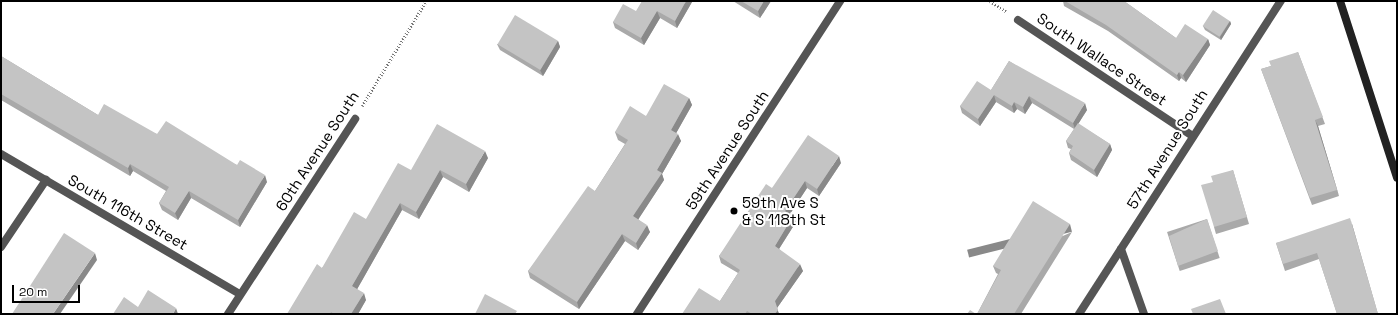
<!DOCTYPE html>
<html>
<head>
<meta charset="utf-8">
<style>
	body { margin:0 }
	#map { position:relative; width:1398px; height:315px; overflow:hidden; background:#fff; font-family:"Space Grotesk",sans-serif }
	div>[style] { position:absolute }
	.path>* { height:2.5px; margin-top:-1.25px; transform-origin:0; background:repeating-linear-gradient(90deg,#777 0 1px,transparent 0 3px) }
	.street>* { height:8px; margin:-4px; padding:0 4px; transform-origin:4px; border-radius:4px; background:#555 }
	.secondary>* { height:8px; margin:-4px; padding:0 4px; transform-origin:4px; border-radius:4px; background:#222 }
	.wall>* { inset:0; background:#a9a9a9; transform-origin:0 0 }
	.shaded-wall>* { inset:0; background:#898989; transform-origin:0 0 }
	.building>* { inset:0; background:#c4c4c4; transform-origin:0 0 }
	.dots>* { width:11px; height:11px; translate:-50% -50%; box-sizing:border-box; border:2px solid #fff; border-radius:50% }
	span { translate:-50% -50%; white-space:nowrap; text-align:center; line-height:1.15; -webkit-text-stroke:4px #fff; paint-order:stroke }
	.street-label { font-size:15px; color:#000 }
	.poi-label { font-size:15px; color:#000 }
	.left { translate:0 -50%; text-align:left }
	.frame { position:absolute; inset:0; border:2px solid #000; pointer-events:none }
	.scale { position:absolute; left:12px; top:285px; width:68px; height:18px; box-sizing:border-box; border:2px solid #000; border-top:0; padding-left:5px; font-size:12px; line-height:14px; white-space:nowrap; color:#000; -webkit-text-stroke:3px #fff; paint-order:stroke }
</style>
</head>
<body>
<div id="map">
	<div class="path">
		<div style="left:990px;top:1px;width:20px;rotate:33deg"></div>
		<div style="left:362px;top:106px;width:123px;rotate:-58.6deg"></div>
	</div>
	<div class="street">
		<div style="left:1018px;top:20px;width:208px;rotate:33.6deg"></div>
		<div style="left:1px;top:154px;width:277px;rotate:30.4deg"></div>
		<div style="left:1px;top:247px;width:81px;rotate:-56.1deg"></div>
		<div style="left:1121px;top:249px;width:69px;rotate:70.5deg"></div>
		<div style="left:228px;top:314px;width:233px;rotate:-56.9deg"></div>
		<div style="left:637px;top:314px;width:373px;rotate:-57deg"></div>
		<div style="left:1079px;top:314px;width:373px;rotate:-57.2deg"></div>
	</div>
	<div class="secondary">
		<div style="left:1340px;top:1px;width:186px;rotate:72.1deg"></div>
	</div>
	<div class="wall">
		<div style="clip-path:polygon(733px 1px,771px 1px,760px 18px)"></div>
		<div style="clip-path:polygon(1063px 1px,1124px 1px,1176px 38px,1208px 39px,1210px 45px,1186px 82px,1181px 78px,1179px 81px,1108px 31px,1064px 6px)"></div>
		<div style="clip-path:polygon(692px 2px,677px 28px,660px 18px,644px 45px,615px 28px,613px 22px,636px 11px)"></div>
		<div style="clip-path:polygon(1230px 21px,1231px 24px,1221px 40px,1205px 30px,1203px 26px)"></div>
		<div style="clip-path:polygon(558px 41px,560px 47px,543px 76px,500px 50px,497px 44px)"></div>
		<div style="clip-path:polygon(1298px 52px,1325px 124px,1318px 126px,1339px 196px,1312px 205px,1261px 69px,1271px 66px)"></div>
		<div style="clip-path:polygon(1px 56px,98px 115px,157px 134px,237px 165px,267px 182px,240px 227px,191px 198px,178px 220px,162px 210px,159px 203px,166px 191px,133px 171px,130px 176px,1px 100px)"></div>
		<div style="clip-path:polygon(1009px 61px,1087px 110px,1078px 124px,1110px 144px,1112px 150px,1097px 177px,1071px 160px,1069px 153px,1071px 149px,1068px 148px,1066px 141px,1074px 129px,1032px 103px,1025px 114px,1017px 109px,1014px 113px,996px 102px,980px 126px,962px 113px,960px 106px,991px 90px)"></div>
		<div style="clip-path:polygon(689px 98px,692px 105px,676px 133px,681px 141px,662px 174px,664px 180px,638px 219px,650px 232px,638px 250px,625px 241px,579px 309px,530px 278px,528px 271px,595px 191px,625px 144px,618px 140px,615px 132px,646px 116px)"></div>
		<div style="clip-path:polygon(488px 158px,469px 192px,443px 177px,419px 219px,402px 210px,357px 289px,366px 300px,358px 314px,287px 314px,322px 268px,411px 170px)"></div>
		<div style="clip-path:polygon(841px 163px,819px 196px,807px 188px,790px 214px,796px 222px,779px 249px,803px 271px,777px 308px,779px 314px,682px 314px,720px 301px,738px 273px,721px 263px,719px 256px,772px 188px)"></div>
		<div style="clip-path:polygon(1233px 170px,1249px 224px,1216px 234px,1214px 227px,1213px 182px)"></div>
		<div style="left:1207px;top:219px;width:41px;height:42px;rotate:72deg"></div>
		<div style="clip-path:polygon(1352px 224px,1378px 314px,1337px 314px,1319px 259px,1285px 271px,1276px 243px)"></div>
		<div style="clip-path:polygon(1072px 232px,1021px 314px,977px 314px,998px 274px,996px 273px,993px 266px)"></div>
	</div>
	<div class="shaded-wall">
		<div style="clip-path:polygon(686px 1px,692px 1px,692px 2px,677px 28px,675px 21px)"></div>
		<div style="clip-path:polygon(764px 1px,771px 1px,760px 18px,758px 11px)"></div>
		<div style="clip-path:polygon(657px 11px,660px 18px,644px 45px,641px 38px)"></div>
		<div style="clip-path:polygon(1230px 21px,1231px 24px,1221px 40px,1220px 37px)"></div>
		<div style="clip-path:polygon(1208px 39px,1210px 45px,1186px 82px,1183px 75px)"></div>
		<div style="clip-path:polygon(558px 41px,560px 47px,543px 76px,540px 70px)"></div>
		<div style="clip-path:polygon(1179px 72px,1181px 78px,1179px 81px,1177px 75px)"></div>
		<div style="clip-path:polygon(994px 95px,996px 102px,980px 126px,978px 119px)"></div>
		<div style="clip-path:polygon(1029px 96px,1032px 103px,1025px 114px,1023px 107px)"></div>
		<div style="clip-path:polygon(689px 98px,692px 105px,674px 137px,671px 130px)"></div>
		<div style="clip-path:polygon(1014px 102px,1017px 109px,1014px 113px,1012px 106px)"></div>
		<div style="clip-path:polygon(1085px 103px,1087px 110px,1075px 129px,1073px 123px)"></div>
		<div style="clip-path:polygon(1315px 120px,1318px 126px,1339px 196px,1337px 190px)"></div>
		<div style="clip-path:polygon(678px 134px,681px 141px,662px 174px,664px 180px,636px 223px,633px 216px,657px 170px)"></div>
		<div style="clip-path:polygon(1110px 144px,1112px 150px,1097px 177px,1094px 170px)"></div>
		<div style="clip-path:polygon(485px 151px,488px 158px,469px 192px,466px 184px)"></div>
		<div style="clip-path:polygon(839px 156px,841px 163px,819px 196px,817px 189px)"></div>
		<div style="clip-path:polygon(130px 164px,133px 171px,130px 176px,128px 168px)"></div>
		<div style="clip-path:polygon(440px 170px,443px 177px,419px 219px,416px 212px)"></div>
		<div style="clip-path:polygon(265px 175px,267px 182px,240px 227px,238px 220px)"></div>
		<div style="clip-path:polygon(805px 181px,807px 188px,788px 217px,785px 211px)"></div>
		<div style="clip-path:polygon(189px 191px,191px 198px,178px 220px,175px 213px)"></div>
		<div style="clip-path:polygon(400px 203px,402px 210px,355px 293px,352px 286px)"></div>
		<div style="clip-path:polygon(793px 216px,796px 222px,777px 252px,775px 246px)"></div>
		<div style="clip-path:polygon(1350px 218px,1352px 224px,1378px 314px)"></div>
		<div style="left:1070px;top:224px;width:8px;height:106px;rotate:76deg"></div>
		<div style="clip-path:polygon(647px 225px,650px 232px,638px 250px,636px 243px)"></div>
		<div style="clip-path:polygon(622px 234px,625px 241px,579px 309px,577px 302px)"></div>
		<div style="clip-path:polygon(95px 253px,97px 260px,60px 314px,53px 314px)"></div>
		<div style="clip-path:polygon(800px 264px,803px 271px,777px 308px,779px 314px,775px 314px,775px 301px)"></div>
		<div style="clip-path:polygon(364px 293px,366px 300px,358px 314px,351px 314px)"></div>
		<div style="clip-path:polygon(176px 308px,178px 314px,173px 314px)"></div>
	</div>
	<div class="building">
		<div style="clip-path:polygon(642px 1px,686px 1px,675px 21px,657px 11px,641px 38px,613px 22px,623px 4px,636px 11px)"></div>
		<div style="clip-path:polygon(741px 1px,764px 1px,758px 11px)"></div>
		<div style="clip-path:polygon(1065px 1px,1124px 1px,1176px 38px,1185px 24px,1208px 39px,1183px 75px,1179px 72px,1177px 75px,1106px 25px)"></div>
		<div style="left:1213px;top:10px;width:20px;height:19px;rotate:33deg"></div>
		<div style="left:515px;top:15px;width:50px;height:34px;rotate:31deg"></div>
		<div style="clip-path:polygon(1298px 52px,1323px 117px,1315px 120px,1337px 190px,1310px 198px,1261px 69px,1271px 66px,1269px 61px)"></div>
		<div style="clip-path:polygon(1px 56px,98px 115px,104px 104px,157px 134px,166px 121px,237px 165px,240px 160px,265px 175px,238px 220px,189px 191px,175px 213px,159px 203px,169px 187px,130px 164px,128px 168px,1px 94px)"></div>
		<div style="clip-path:polygon(1009px 61px,1085px 103px,1073px 123px,1029px 96px,1023px 107px,1014px 102px,1012px 106px,994px 95px,978px 119px,960px 106px,977px 81px,991px 90px)"></div>
		<div style="clip-path:polygon(664px 84px,689px 98px,671px 130px,678px 134px,657px 170px,662px 173px,633px 216px,647px 225px,636px 243px,622px 234px,577px 302px,528px 271px,588px 186px,595px 191px,628px 140px,615px 132px,630px 106px,646px 116px)"></div>
		<div style="clip-path:polygon(1078px 123px,1110px 144px,1094px 170px,1069px 153px,1073px 146px,1066px 141px)"></div>
		<div style="clip-path:polygon(437px 124px,485px 151px,466px 184px,440px 170px,416px 212px,400px 203px,352px 286px,364px 293px,351px 314px,334px 314px,331px 312px,330px 314px,287px 314px,317px 264px,322px 268px,354px 212px,366px 219px,398px 163px,411px 170px)"></div>
		<div style="clip-path:polygon(808px 135px,839px 156px,817px 189px,805px 181px,785px 211px,793px 216px,775px 246px,800px 264px,775px 301px,778px 310px,775px 314px,752px 314px,747px 311px,745px 314px,682px 314px,699px 288px,720px 301px,740px 270px,719px 256px,766px 184px,772px 188px)"></div>
		<div style="clip-path:polygon(1233px 170px,1247px 217px,1214px 227px,1201px 185px,1213px 182px,1211px 176px)"></div>
		<div style="clip-path:polygon(1033px 201px,1070px 224px,1014px 314px,977px 314px,1001px 270px,993px 266px)"></div>
		<div style="clip-path:polygon(1350px 218px,1378px 314px,1337px 314px,1317px 253px,1283px 264px,1276px 243px)"></div>
		<div style="clip-path:polygon(1207px 219px,1218px 251px,1178px 266px,1169px 236px)"></div>
		<div style="clip-path:polygon(64px 233px,95px 253px,53px 314px,12px 314px)"></div>
		<div style="clip-path:polygon(148px 290px,176px 308px,173px 314px,113px 314px,124px 297px,138px 307px)"></div>
		<div style="clip-path:polygon(485px 294px,517px 311px,515px 314px,475px 314px)"></div>
		<div style="clip-path:polygon(1220px 299px,1226px 314px,1193px 314px,1191px 309px)"></div>
		<div style="clip-path:polygon(970px 310px,976px 314px,967px 314px)"></div>
	</div>
	<div class="dots">
		<div style="left:734px;top:211px;background:#000"></div>
	</div>
	<div class="street-label">
		<span style="left:1102px;top:59px;rotate:34deg">South Wallace Street</span>
		<span style="left:1167px;top:149px;rotate:-58deg">57th Avenue South</span>
		<span style="left:727px;top:150px;rotate:-57deg">59th Avenue South</span>
		<span style="left:317px;top:151px;rotate:-57deg">60th Avenue South</span>
		<span style="left:128px;top:212px;rotate:30deg">South 116th Street</span>
	</div>
	<div class="poi-label">
		<span class="left" style="left:742px;top:211px">59th Ave S<br>&amp; S 118th St</span>
	</div>
	<div class="frame"></div>
	<div class="scale">20 m</div>
</div>
</body>
</html>
